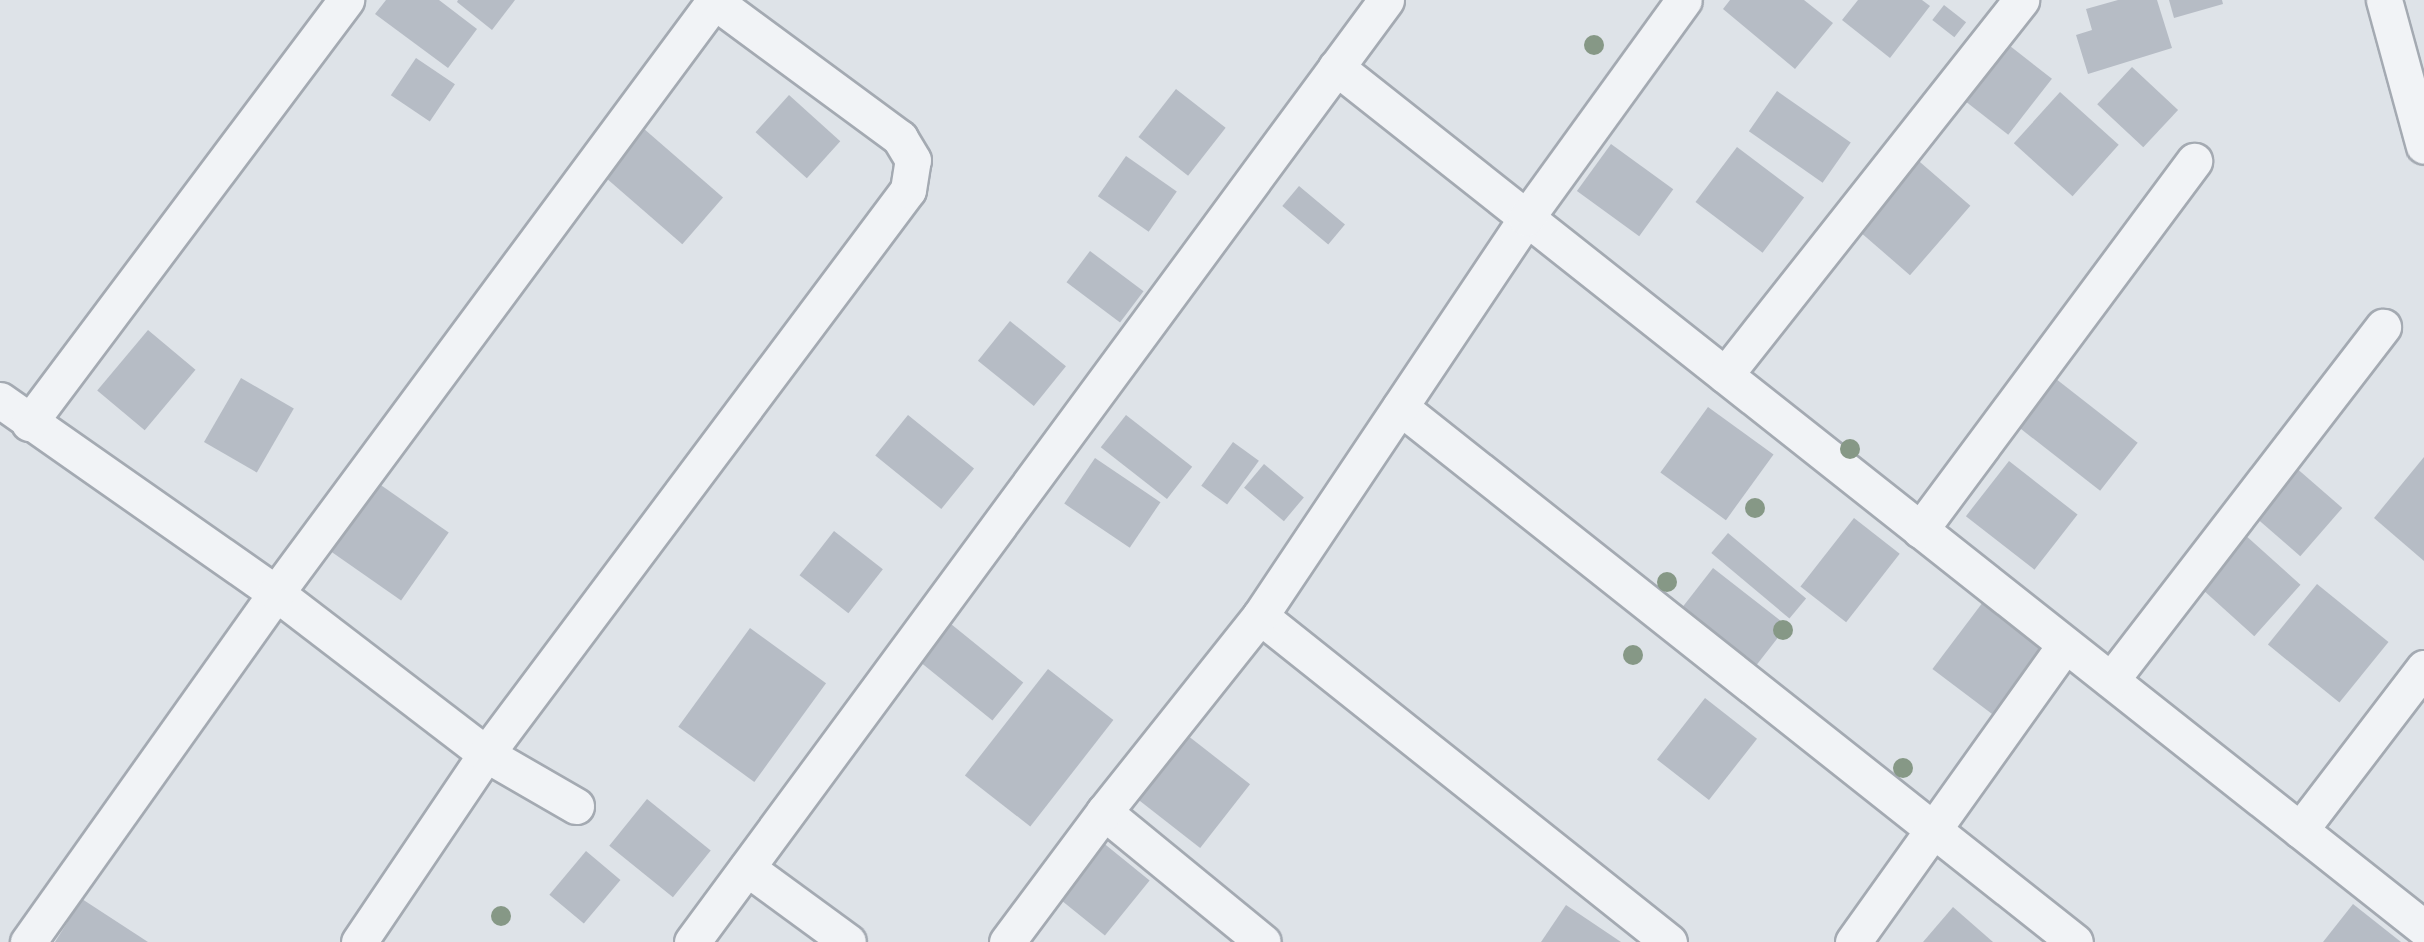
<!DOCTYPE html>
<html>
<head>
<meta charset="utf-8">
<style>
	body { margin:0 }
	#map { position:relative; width:2424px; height:942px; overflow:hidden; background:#dee3e8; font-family:Manrope,sans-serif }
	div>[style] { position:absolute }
	.building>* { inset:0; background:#b6bcc5; transform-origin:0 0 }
	.roads { filter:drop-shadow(2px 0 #a4aab2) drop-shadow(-2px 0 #a4aab2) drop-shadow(0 2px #a4aab2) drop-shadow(0 -2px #a4aab2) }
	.street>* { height:35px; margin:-17.5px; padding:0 17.5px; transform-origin:17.5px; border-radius:17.5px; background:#f1f3f6 }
	.trees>* { width:20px; height:20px; margin:-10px; border-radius:50%; background:#869886 }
	span { translate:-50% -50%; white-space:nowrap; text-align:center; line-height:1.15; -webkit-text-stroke:7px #eef1f5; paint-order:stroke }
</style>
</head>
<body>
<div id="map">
	<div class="building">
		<div style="clip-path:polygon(386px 0,439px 0,477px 29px,448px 68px,375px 14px)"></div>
		<div style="clip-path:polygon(458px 0,515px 0,492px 30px,457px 2px)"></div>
		<div style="clip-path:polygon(1730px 0,1804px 0,1833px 23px,1795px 69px,1723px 9px)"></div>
		<div style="clip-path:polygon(1858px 0,1922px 0,1930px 6px,1890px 58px,1842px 20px)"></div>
		<div style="clip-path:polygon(2118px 0,2157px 0,2172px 48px,2088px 74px,2076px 35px,2092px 30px,2086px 9px)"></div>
		<div style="clip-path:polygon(2169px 0,2222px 0,2223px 4px,2174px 18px)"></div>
		<div style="left:1944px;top:5px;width:28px;height:19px;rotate:38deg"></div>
		<div style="left:1996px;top:35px;width:71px;height:71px;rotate:38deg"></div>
		<div style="left:416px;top:58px;width:47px;height:45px;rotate:34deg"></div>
		<div style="left:2132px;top:67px;width:63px;height:51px;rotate:43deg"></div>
		<div style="left:1176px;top:89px;width:63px;height:61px;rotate:38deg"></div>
		<div style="left:1777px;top:91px;width:90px;height:49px;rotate:35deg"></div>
		<div style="left:2060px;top:92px;width:79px;height:69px;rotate:42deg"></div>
		<div style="left:789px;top:95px;width:69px;height:50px;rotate:42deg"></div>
		<div style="left:643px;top:128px;width:106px;height:62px;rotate:41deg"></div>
		<div style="left:1611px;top:144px;width:77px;height:58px;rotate:36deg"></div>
		<div style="left:1737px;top:147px;width:84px;height:69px;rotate:37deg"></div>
		<div style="left:1126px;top:156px;width:62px;height:49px;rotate:35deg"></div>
		<div style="left:1913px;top:156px;width:76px;height:92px;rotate:41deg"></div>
		<div style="left:1299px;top:186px;width:60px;height:26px;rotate:40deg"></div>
		<div style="left:1090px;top:251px;width:67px;height:39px;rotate:37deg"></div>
		<div style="left:1010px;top:321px;width:72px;height:51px;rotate:39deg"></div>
		<div style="left:148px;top:330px;width:62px;height:79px;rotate:40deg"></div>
		<div style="left:2051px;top:375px;width:110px;height:61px;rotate:38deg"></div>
		<div style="left:241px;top:378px;width:61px;height:74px;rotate:30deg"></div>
		<div style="left:1708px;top:407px;width:81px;height:81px;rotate:36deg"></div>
		<div style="left:908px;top:415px;width:85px;height:52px;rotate:39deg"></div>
		<div style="left:1126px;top:415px;width:84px;height:41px;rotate:38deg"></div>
		<div style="left:1233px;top:442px;width:32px;height:54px;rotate:36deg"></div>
		<div style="clip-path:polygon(2424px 457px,2424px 561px,2374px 518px)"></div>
		<div style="left:1095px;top:458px;width:79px;height:55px;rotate:34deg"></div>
		<div style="left:2009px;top:461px;width:87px;height:70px;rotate:38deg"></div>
		<div style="left:1264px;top:464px;width:52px;height:31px;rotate:40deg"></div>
		<div style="left:2294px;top:466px;width:64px;height:64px;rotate:41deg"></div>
		<div style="left:375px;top:481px;width:90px;height:83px;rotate:35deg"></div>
		<div style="left:1854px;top:518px;width:58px;height:87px;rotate:38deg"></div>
		<div style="left:834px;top:531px;width:62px;height:56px;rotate:38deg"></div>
		<div style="left:1728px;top:533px;width:102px;height:26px;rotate:40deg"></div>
		<div style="left:2244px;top:534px;width:76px;height:69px;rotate:42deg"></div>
		<div style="left:1713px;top:568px;width:94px;height:63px;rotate:38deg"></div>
		<div style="left:2317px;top:584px;width:92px;height:78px;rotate:39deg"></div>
		<div style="left:1983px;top:602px;width:78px;height:84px;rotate:37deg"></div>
		<div style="left:951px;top:624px;width:93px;height:49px;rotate:39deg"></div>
		<div style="left:750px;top:628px;width:94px;height:122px;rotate:36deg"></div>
		<div style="left:1048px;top:669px;width:83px;height:135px;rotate:38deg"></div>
		<div style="left:1705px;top:698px;width:66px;height:78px;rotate:38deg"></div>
		<div style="left:1187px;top:735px;width:80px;height:81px;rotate:38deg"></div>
		<div style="left:647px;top:799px;width:82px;height:60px;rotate:39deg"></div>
		<div style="left:1096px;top:837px;width:69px;height:71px;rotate:39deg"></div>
		<div style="left:586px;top:851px;width:45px;height:57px;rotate:40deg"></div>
		<div style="clip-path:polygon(82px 899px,148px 942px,55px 942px)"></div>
		<div style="clip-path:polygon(2353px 904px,2401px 942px,2323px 942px)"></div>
		<div style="clip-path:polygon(1566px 905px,1621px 942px,1541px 942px)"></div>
		<div style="clip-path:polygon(1953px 907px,1993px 942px,1923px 942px)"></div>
	</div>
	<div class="roads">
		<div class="street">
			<div style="left:2384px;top:0;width:151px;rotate:74.7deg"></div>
			<div style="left:1336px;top:67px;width:1387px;rotate:38.36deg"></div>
			<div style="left:1725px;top:375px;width:478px;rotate:-51.7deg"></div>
			<div style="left:0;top:400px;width:337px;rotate:35deg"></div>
			<div style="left:276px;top:593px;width:265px;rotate:37.5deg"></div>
			<div style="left:486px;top:754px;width:104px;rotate:30deg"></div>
			<div style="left:1400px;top:407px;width:861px;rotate:38.4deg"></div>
			<div style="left:29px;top:423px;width:529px;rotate:-53.15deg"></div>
			<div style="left:1920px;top:530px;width:460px;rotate:-53.4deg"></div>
			<div style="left:1260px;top:616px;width:523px;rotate:38.56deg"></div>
			<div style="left:2111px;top:680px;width:446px;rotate:-52.4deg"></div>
			<div style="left:1104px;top:812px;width:205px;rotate:39.3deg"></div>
			<div style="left:2300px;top:830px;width:204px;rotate:-52.6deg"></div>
			<div style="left:747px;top:868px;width:125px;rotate:36.2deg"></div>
			<div style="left:28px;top:942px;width:428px;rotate:-54.6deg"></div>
			<div style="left:276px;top:593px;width:738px;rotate:-53.49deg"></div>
			<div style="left:359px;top:942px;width:227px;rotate:-56deg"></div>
			<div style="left:486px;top:754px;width:704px;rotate:-53.2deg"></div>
			<div style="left:908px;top:190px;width:30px;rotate:-81deg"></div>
			<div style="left:913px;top:160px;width:26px;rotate:-121deg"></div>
			<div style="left:900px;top:138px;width:232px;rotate:-143.6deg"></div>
			<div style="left:692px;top:942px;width:1170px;rotate:-53.62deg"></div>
			<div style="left:1007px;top:942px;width:162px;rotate:-53.3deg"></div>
			<div style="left:1104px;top:812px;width:251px;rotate:-51.5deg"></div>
			<div style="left:1260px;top:616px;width:479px;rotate:-56.2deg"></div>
			<div style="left:1526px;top:218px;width:269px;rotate:-54.1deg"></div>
			<div style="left:1853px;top:942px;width:365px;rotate:-54.5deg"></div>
		</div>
	</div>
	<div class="trees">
		<div style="left:1594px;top:45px"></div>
		<div style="left:1850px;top:449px"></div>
		<div style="left:1755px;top:508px"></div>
		<div style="left:1667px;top:582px"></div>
		<div style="left:1783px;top:630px"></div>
		<div style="left:1633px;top:655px"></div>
		<div style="left:1903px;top:768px"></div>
		<div style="left:501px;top:916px"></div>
	</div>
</div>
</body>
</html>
